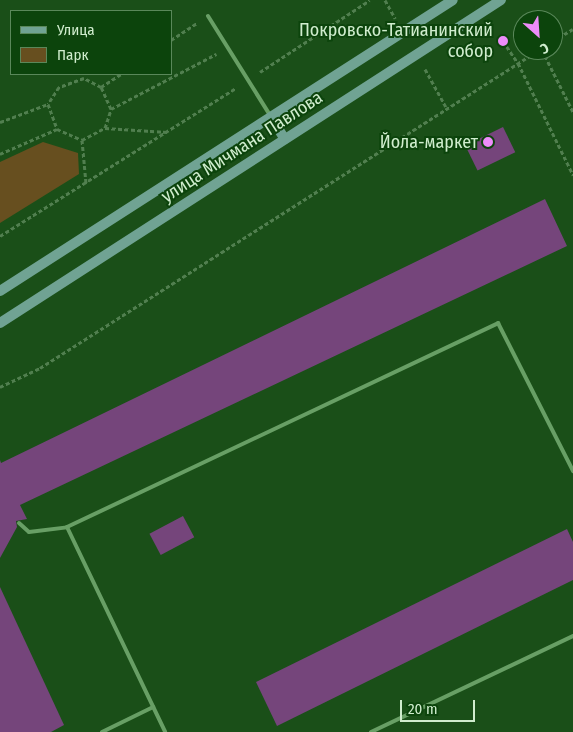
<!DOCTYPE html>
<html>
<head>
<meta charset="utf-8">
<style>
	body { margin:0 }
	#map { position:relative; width:573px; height:732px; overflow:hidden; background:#1a4f18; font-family:"Fira Sans Condensed",sans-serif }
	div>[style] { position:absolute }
	.green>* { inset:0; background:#674f1f }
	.building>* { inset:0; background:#75457b; transform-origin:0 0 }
	.path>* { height:3px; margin-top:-1.5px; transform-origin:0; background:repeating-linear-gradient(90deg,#517f4f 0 4px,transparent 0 6.5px) }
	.service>* { height:4px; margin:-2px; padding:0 2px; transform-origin:2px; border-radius:2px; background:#689f65 }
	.secondary>* { height:10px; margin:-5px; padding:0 5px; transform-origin:5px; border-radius:5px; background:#70a393 }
	.dots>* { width:14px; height:14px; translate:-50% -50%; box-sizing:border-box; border:2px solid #0c440c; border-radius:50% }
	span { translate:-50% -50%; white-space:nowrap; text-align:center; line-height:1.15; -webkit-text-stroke:4px #0c440c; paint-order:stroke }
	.poi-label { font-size:18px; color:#d0edce }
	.right { translate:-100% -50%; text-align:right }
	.street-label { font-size:18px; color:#d0edce }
	.legend { position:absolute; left:10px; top:10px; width:162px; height:65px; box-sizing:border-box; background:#0c440c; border:1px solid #5a885a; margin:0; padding:6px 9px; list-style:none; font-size:15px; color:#d0edce }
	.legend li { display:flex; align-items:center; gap:10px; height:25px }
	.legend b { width:25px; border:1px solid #5a885a }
	.north { position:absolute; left:513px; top:10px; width:50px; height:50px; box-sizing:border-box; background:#0c440c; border:1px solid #5a885a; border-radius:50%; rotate:154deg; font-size:14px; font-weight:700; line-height:20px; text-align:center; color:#d0edce }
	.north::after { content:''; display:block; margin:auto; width:18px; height:22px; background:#ed8cf9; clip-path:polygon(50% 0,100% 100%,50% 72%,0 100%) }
	.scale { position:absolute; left:400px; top:700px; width:75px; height:22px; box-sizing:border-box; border:2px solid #d0edce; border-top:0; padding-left:6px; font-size:15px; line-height:18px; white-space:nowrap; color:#d0edce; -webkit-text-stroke:4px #0c440c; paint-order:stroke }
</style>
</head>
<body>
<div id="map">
	<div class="green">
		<div style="clip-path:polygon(43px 142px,78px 153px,79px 174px,0 223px,0 162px)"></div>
	</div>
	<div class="building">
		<div style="left:503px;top:127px;width:28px;height:42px;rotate:64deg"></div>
		<div style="clip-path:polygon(545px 199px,567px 246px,20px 505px,27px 519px,16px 521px,17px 527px,0 558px,0 460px,1px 463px)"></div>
		<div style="left:183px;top:516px;width:24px;height:38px;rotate:62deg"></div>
		<div style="clip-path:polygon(567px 529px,573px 542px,573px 580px,277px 726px,256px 682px)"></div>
		<div style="clip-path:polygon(0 587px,64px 725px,51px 732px,0 732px)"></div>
	</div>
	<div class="path">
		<div style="left:385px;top:0;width:21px;rotate:61deg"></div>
		<div style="left:171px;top:40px;width:31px;rotate:-33deg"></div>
		<div style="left:503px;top:41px;width:27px;rotate:56deg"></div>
		<div style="left:518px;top:63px;width:125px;rotate:63.8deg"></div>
		<div style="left:553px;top:41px;width:23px;rotate:-31deg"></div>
		<div style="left:542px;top:50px;width:69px;rotate:63.4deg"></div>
		<div style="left:425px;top:69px;width:43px;rotate:61.1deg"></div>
		<div style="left:260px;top:72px;width:131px;rotate:-33.2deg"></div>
		<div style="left:101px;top:87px;width:24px;rotate:-33deg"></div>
		<div style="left:111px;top:109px;width:119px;rotate:-27.6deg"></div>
		<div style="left:0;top:122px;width:51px;rotate:-20.6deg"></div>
		<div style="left:105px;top:128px;width:62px;rotate:3.7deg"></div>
		<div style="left:82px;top:140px;width:43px;rotate:84.7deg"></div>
		<div style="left:0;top:154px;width:62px;rotate:-23.7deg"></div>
		<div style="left:57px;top:129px;width:27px;rotate:24deg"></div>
		<div style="left:82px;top:140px;width:26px;rotate:-28deg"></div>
		<div style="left:105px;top:128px;width:20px;rotate:-72deg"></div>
		<div style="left:111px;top:109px;width:24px;rotate:-114deg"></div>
		<div style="left:101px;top:87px;width:19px;rotate:-152deg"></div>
		<div style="left:84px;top:78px;width:27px;rotate:160deg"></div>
		<div style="left:59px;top:87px;width:20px;rotate:123deg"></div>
		<div style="left:48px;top:104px;width:27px;rotate:70deg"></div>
		<div style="left:0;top:236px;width:279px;rotate:-32.1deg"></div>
		<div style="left:0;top:387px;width:44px;rotate:-25.4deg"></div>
		<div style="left:40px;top:368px;width:592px;rotate:-32.51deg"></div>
	</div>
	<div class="service">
		<div style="left:208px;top:16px;width:119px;rotate:58deg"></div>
		<div style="left:19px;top:523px;width:13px;rotate:42deg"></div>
		<div style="left:29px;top:532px;width:38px;rotate:-7deg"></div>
		<div style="left:67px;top:527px;width:227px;rotate:64.4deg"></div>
		<div style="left:67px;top:527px;width:477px;rotate:-25.3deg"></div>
		<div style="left:498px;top:323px;width:166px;rotate:63.1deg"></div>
		<div style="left:102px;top:732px;width:57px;rotate:-26.1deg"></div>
		<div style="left:371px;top:732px;width:224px;rotate:-25.4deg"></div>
	</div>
	<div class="secondary">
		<div style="left:271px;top:117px;width:26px;rotate:58deg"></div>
		<div style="left:0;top:291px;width:538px;rotate:-32.72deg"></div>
		<div style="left:0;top:323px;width:596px;rotate:-32.81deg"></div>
	</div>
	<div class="dots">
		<div style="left:503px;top:41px;background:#ed8cf9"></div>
		<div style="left:488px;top:142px;background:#ed8cf9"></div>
	</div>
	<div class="poi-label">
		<span class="right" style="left:493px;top:41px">Покровско-Татианинский<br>собор</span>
		<span class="right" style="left:478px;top:142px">Йола-маркет</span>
	</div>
	<div class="street-label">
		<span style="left:242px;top:147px;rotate:-33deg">улица Мичмана Павлова</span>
	</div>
	<ul class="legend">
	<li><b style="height:6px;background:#70a393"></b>Улица</li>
	<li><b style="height:14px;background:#674f1f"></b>Парк</li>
	</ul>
	<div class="north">С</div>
	<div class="scale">20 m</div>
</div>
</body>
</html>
